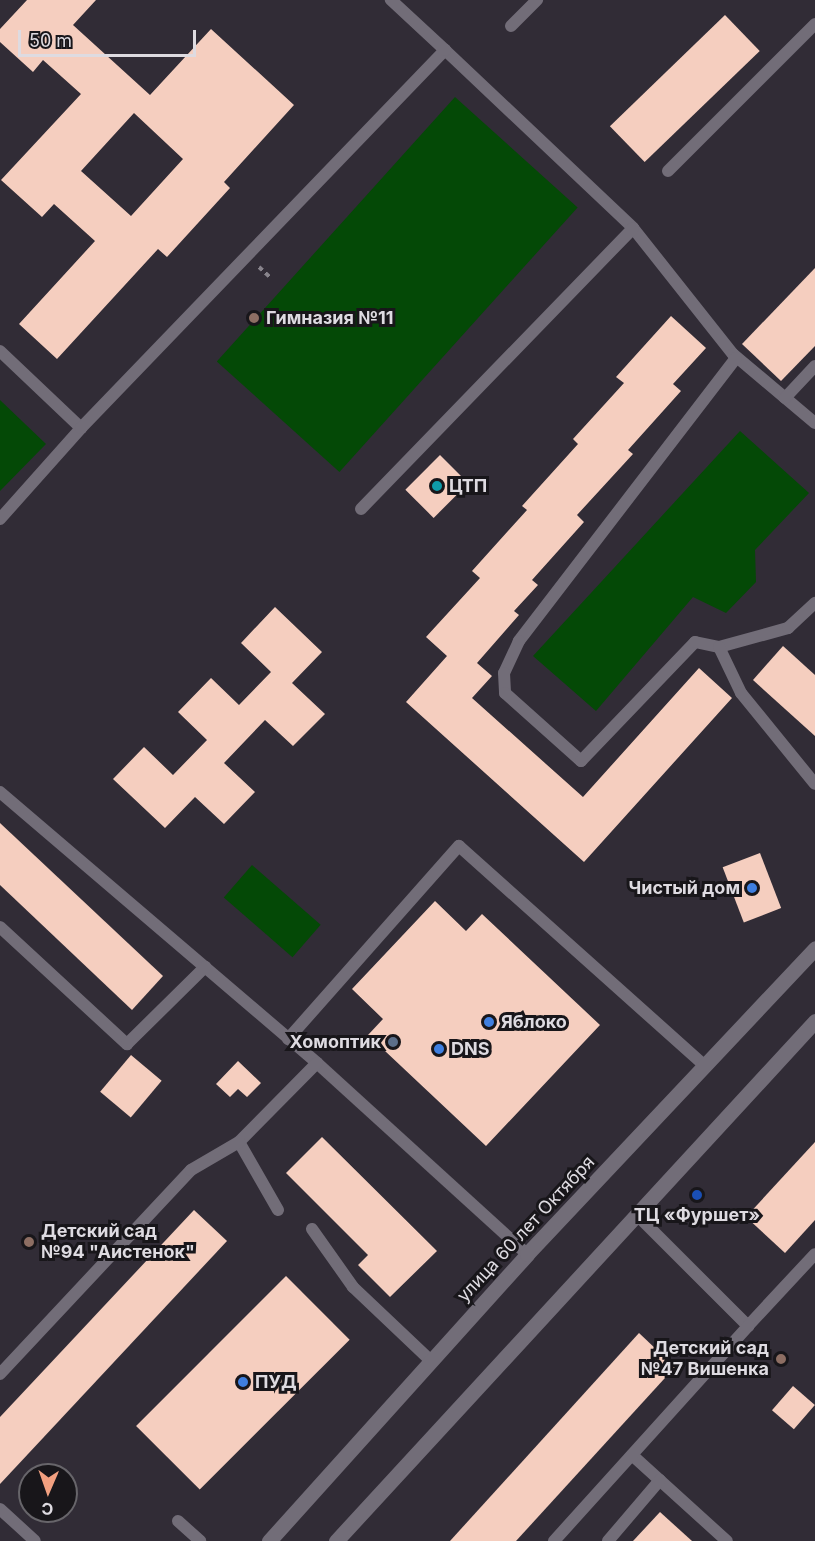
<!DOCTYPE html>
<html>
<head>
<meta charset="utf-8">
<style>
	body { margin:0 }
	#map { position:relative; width:815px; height:1541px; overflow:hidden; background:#312c36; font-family:Inter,sans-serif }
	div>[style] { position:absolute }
	.green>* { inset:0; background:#044906; transform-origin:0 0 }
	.building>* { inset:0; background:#f5cebf; transform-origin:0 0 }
	.path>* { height:4px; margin-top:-2px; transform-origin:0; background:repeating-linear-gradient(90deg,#88848c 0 4.5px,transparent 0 9px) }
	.service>* { height:12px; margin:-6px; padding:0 6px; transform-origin:6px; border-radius:6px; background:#726d78 }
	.secondary>* { height:15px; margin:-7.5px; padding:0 7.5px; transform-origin:7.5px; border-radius:7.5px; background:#726d78 }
	.dots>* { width:16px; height:16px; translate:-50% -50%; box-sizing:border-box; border:3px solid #18161a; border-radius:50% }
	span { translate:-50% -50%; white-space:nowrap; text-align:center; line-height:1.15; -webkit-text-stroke:6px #18161a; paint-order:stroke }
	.poi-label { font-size:18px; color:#dedbe1; font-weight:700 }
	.left { translate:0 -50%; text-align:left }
	.right { translate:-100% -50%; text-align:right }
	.street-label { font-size:18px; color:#dedbe1 }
	.north { position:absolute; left:18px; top:1463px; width:60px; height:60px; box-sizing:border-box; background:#18161a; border:2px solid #67656a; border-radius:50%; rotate:182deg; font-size:16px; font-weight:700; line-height:24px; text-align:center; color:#dedbe1 }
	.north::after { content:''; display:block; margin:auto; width:21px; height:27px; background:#f2a080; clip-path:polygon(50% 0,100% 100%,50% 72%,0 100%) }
	.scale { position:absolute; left:18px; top:30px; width:178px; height:27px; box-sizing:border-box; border:3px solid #dedbe1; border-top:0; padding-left:8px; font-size:18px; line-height:21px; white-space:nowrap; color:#dedbe1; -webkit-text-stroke:4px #18161a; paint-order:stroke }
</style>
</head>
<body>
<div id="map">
	<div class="green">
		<div style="left:455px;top:97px;width:165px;height:356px;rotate:42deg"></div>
		<div style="clip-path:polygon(0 400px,46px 444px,0 491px)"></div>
		<div style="clip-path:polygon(740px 431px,809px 493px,755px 550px,756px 582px,726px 613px,693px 597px,596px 711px,533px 656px)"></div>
		<div style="left:252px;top:865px;width:91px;height:43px;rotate:41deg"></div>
	</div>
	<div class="building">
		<div style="clip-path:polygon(evenodd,27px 0,96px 0,73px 25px,150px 95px,211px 29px,294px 105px,224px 182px,230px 188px,167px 257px,158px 249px,57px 359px,19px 324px,95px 241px,54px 204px,42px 217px,1px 180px,81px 94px,43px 60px,33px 72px,0 42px,0 29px,27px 0,134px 113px,183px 159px,131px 216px,81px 171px,134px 113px)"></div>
		<div style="left:725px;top:15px;width:50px;height:160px;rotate:46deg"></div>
		<div style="clip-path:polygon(815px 268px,815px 346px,781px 381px,742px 344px)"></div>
		<div style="clip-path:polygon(671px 316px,706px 348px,673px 384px,681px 391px,628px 450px,633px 454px,577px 515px,584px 522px,532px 580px,538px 585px,514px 611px,519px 615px,477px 663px,492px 676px,472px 698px,583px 797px,699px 668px,732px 698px,584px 862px,406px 702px,447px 656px,426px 637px,480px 578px,472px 571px,527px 510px,522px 506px,578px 444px,573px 439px,624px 383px,616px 377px)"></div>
		<div style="left:440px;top:455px;width:40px;height:49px;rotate:45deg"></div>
		<div style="clip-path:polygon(275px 607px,322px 652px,292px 683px,325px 714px,293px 746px,265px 720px,224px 763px,255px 792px,224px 824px,195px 797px,165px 828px,113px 779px,144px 747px,173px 775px,207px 740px,178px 712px,211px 678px,239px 705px,271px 672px,241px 643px)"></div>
		<div style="clip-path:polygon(783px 646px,815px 675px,815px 736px,753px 680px)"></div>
		<div style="clip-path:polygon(0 823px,163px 976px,132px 1010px,0 885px)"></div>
		<div style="left:760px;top:853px;width:59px;height:40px;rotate:69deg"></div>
		<div style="clip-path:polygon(435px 901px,466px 931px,482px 914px,600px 1025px,486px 1146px,368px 1035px,383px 1019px,352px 989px)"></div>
		<div style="left:131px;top:1055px;width:40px;height:48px;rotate:40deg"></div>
		<div style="clip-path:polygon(238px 1061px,261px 1083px,247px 1097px,238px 1089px,230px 1097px,216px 1084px)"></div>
		<div style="clip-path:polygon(322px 1137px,437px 1251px,390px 1297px,358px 1265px,368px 1255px,286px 1173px)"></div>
		<div style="clip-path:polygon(815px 1142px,815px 1220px,785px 1253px,746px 1217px)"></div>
		<div style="clip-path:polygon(194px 1210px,227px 1241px,0 1484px,0 1417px)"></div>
		<div style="left:286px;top:1276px;width:90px;height:212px;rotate:45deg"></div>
		<div style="clip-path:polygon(639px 1333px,675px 1367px,516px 1541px,450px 1541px)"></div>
		<div style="left:793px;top:1386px;width:29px;height:32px;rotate:41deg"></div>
		<div style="clip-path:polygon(660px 1512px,692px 1541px,633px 1541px)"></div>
	</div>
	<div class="path">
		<div style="left:259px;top:267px;width:16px;rotate:43deg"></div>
	</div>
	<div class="service">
		<div style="left:511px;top:26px;width:37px;rotate:-45deg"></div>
		<div style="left:445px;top:50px;width:259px;rotate:43.4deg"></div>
		<div style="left:633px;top:228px;width:161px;rotate:51.6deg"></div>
		<div style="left:733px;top:354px;width:107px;rotate:40.1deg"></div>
		<div style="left:668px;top:171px;width:208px;rotate:-45deg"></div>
		<div style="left:0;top:351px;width:112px;rotate:43.5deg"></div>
		<div style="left:736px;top:358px;width:357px;rotate:127.5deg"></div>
		<div style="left:519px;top:641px;width:35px;rotate:115deg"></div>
		<div style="left:504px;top:673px;width:20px;rotate:87deg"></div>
		<div style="left:505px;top:693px;width:102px;rotate:41.8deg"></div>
		<div style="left:581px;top:761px;width:165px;rotate:-46.2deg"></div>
		<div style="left:695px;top:642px;width:25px;rotate:12deg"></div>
		<div style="left:719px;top:647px;width:72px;rotate:-15.4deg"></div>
		<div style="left:788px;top:628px;width:37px;rotate:-43deg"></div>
		<div style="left:785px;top:398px;width:44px;rotate:-46.8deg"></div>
		<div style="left:361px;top:509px;width:391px;rotate:-45.9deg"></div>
		<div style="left:0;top:519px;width:122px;rotate:-48.3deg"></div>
		<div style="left:81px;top:428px;width:525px;rotate:-46.08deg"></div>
		<div style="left:445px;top:50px;width:74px;rotate:-137.2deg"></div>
		<div style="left:719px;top:647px;width:51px;rotate:64.4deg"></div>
		<div style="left:741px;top:693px;width:117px;rotate:50.9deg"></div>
		<div style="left:0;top:792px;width:417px;rotate:40.5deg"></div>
		<div style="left:317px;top:1063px;width:284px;rotate:42.3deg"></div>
		<div style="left:0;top:927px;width:173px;rotate:42.7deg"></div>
		<div style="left:127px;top:1044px;width:110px;rotate:-44.6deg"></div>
		<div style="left:288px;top:1039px;width:258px;rotate:-48.5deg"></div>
		<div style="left:459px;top:846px;width:331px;rotate:41.8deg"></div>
		<div style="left:278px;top:1210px;width:78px;rotate:-119.8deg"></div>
		<div style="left:239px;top:1142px;width:111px;rotate:-45.4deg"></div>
		<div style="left:638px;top:1216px;width:156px;rotate:45deg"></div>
		<div style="left:748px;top:1326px;width:98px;rotate:-47.1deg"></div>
		<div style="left:312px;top:1229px;width:71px;rotate:54.7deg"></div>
		<div style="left:353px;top:1287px;width:106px;rotate:43.5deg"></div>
		<div style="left:0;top:1374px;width:279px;rotate:-46.9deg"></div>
		<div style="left:191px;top:1170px;width:56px;rotate:-30.3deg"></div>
		<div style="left:632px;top:1455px;width:128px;rotate:42.2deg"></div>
		<div style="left:0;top:1509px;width:47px;rotate:42.4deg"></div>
		<div style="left:178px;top:1521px;width:30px;rotate:42deg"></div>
		<div style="left:554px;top:1541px;width:290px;rotate:-47.9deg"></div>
		<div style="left:608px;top:1541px;width:80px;rotate:-49.6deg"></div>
	</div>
	<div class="secondary">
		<div style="left:269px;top:1541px;width:386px;rotate:-48deg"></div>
		<div style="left:527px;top:1254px;width:420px;rotate:-46.7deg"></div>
		<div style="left:336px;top:1541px;width:707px;rotate:-47.35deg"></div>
	</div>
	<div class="dots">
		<div style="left:254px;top:318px;background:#8d6e63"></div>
		<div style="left:437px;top:486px;background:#0f9aa8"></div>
		<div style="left:752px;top:888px;background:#3f7fe0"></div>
		<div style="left:489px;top:1022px;background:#3f7fe0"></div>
		<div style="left:393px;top:1042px;background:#5c6f8a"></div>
		<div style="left:439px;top:1049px;background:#3f7fe0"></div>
		<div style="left:697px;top:1195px;background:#1a4fb4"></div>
		<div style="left:29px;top:1242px;background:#8d6e63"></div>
		<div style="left:781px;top:1359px;background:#8d6e63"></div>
		<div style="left:243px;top:1382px;background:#3f7fe0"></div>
	</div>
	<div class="poi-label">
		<span class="left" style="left:266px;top:318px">Гимназия №11</span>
		<span class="left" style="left:449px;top:486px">ЦТП</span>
		<span class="right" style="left:740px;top:888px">Чистый дом</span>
		<span class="left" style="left:501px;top:1022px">Яблоко</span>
		<span class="right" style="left:381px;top:1042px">Хомоптик</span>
		<span class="left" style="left:451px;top:1049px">DNS</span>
		<span style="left:697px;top:1215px">ТЦ «Фуршет»</span>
		<span class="left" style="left:41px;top:1242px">Детский сад<br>№94 "Аистенок"</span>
		<span class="right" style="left:769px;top:1359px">Детский сад<br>№47 Вишенка</span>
		<span class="left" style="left:255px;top:1382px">ПУД</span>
	</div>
	<div class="street-label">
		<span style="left:526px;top:1229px;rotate:-47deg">улица 60 лет Октября</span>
	</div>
	<div class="north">С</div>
	<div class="scale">50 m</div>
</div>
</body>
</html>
